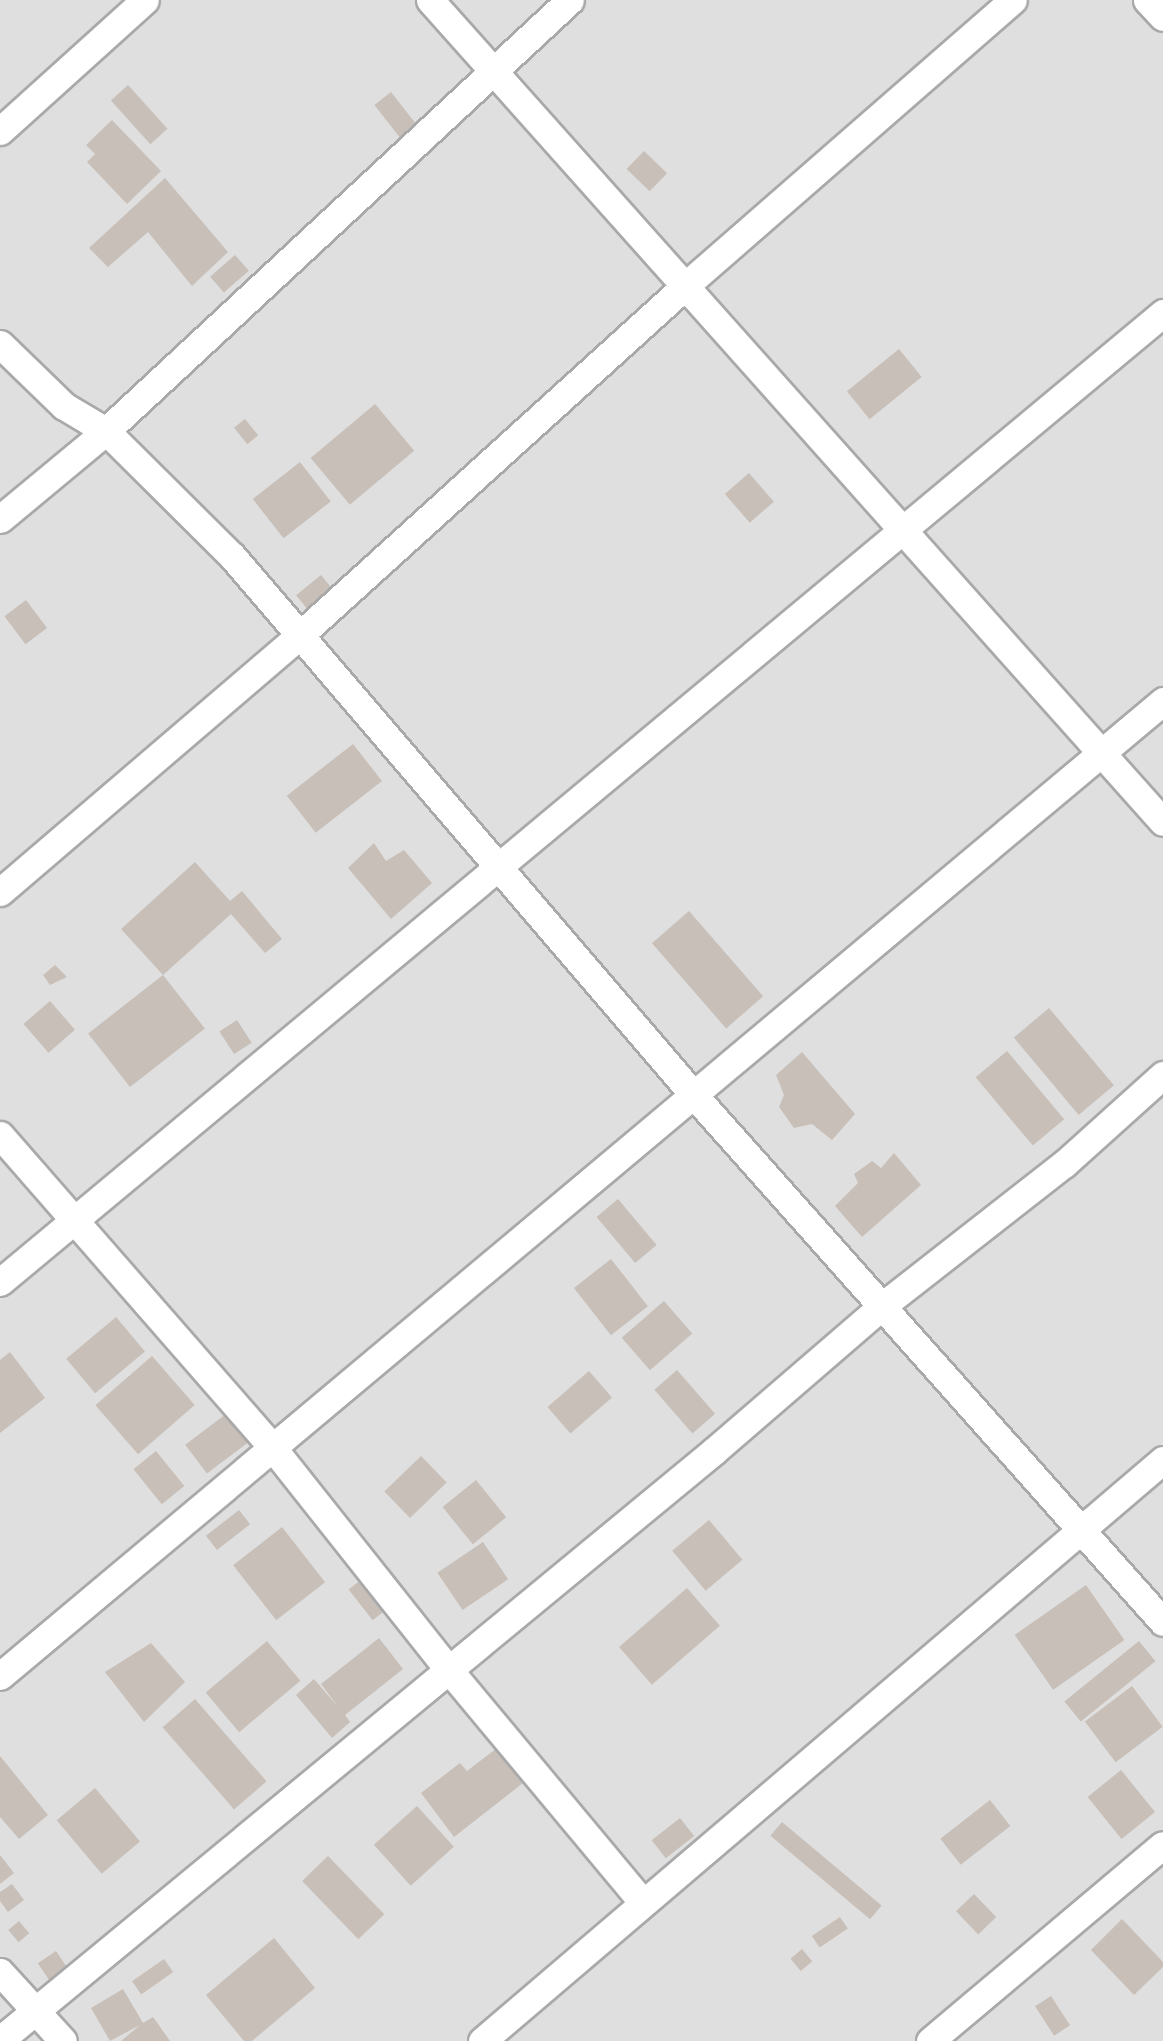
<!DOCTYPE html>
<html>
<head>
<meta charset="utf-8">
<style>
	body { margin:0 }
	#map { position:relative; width:1163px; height:2041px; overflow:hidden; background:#f2efe9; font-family:Arial,sans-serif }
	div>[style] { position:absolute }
	.residential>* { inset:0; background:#e0dfdf; transform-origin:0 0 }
	.building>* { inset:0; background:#c7bfb8; transform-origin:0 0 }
	.roads { filter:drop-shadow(2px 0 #a9a9a9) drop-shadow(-2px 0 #a9a9a9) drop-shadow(0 2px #a9a9a9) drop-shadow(0 -2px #a9a9a9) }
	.street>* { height:27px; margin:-13.5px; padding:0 13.5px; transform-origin:13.5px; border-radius:13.5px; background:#fff }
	span { translate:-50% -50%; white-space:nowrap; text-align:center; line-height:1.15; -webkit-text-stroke:5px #fff; paint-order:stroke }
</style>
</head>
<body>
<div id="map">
	<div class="residential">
		<div style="left:0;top:0;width:1163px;height:2041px"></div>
	</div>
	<div class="building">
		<div style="left:128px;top:85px;width:59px;height:23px;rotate:48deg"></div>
		<div style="left:391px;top:92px;width:41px;height:21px;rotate:52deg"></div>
		<div style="clip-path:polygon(112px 120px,161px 171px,127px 204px,87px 162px,95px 154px,86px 145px)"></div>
		<div style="left:644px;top:151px;width:32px;height:25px;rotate:44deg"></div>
		<div style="clip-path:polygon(165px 178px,228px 252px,192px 286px,148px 232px,108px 267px,89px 248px)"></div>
		<div style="left:235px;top:255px;width:21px;height:33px;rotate:49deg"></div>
		<div style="left:899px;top:349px;width:36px;height:67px;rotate:51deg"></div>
		<div style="left:375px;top:404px;width:61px;height:84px;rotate:50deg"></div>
		<div style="left:245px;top:419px;width:21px;height:14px;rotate:51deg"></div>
		<div style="left:300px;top:462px;width:50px;height:60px;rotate:52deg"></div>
		<div style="left:749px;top:473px;width:38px;height:32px;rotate:49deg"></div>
		<div style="left:321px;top:575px;width:21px;height:32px;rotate:51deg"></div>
		<div style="left:26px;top:600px;width:35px;height:27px;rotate:53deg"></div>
		<div style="left:353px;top:744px;width:47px;height:84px;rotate:52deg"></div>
		<div style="clip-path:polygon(374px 843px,386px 861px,404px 850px,432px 883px,391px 919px,348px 868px)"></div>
		<div style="clip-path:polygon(195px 862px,230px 901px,242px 891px,282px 939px,265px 953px,231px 914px,163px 975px,121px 929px)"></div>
		<div style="left:689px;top:911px;width:113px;height:49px;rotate:49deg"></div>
		<div style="clip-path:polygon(55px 965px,67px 977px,50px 985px,43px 975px)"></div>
		<div style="left:163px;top:975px;width:68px;height:95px;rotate:52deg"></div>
		<div style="left:50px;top:1001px;width:38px;height:35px;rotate:49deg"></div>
		<div style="left:1049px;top:1008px;width:101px;height:46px;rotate:50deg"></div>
		<div style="left:237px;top:1020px;width:27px;height:21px;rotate:57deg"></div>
		<div style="left:1007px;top:1051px;width:89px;height:41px;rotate:50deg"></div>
		<div style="clip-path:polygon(802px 1052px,855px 1114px,832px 1140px,812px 1124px,794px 1128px,779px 1107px,784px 1095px,776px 1075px)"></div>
		<div style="clip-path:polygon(894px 1153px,921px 1185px,862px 1237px,835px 1206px,858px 1183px,854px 1174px,872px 1161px,881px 1168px)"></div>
		<div style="left:618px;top:1199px;width:60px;height:28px;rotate:50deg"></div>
		<div style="left:611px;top:1259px;width:60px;height:47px;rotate:52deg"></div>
		<div style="left:664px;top:1301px;width:43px;height:56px;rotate:49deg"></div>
		<div style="left:116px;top:1317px;width:45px;height:65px;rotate:50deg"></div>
		<div style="clip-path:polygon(10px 1352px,45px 1398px,0 1433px,0 1360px)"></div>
		<div style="left:152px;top:1356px;width:65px;height:75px;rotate:49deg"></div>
		<div style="left:677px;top:1370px;width:58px;height:30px;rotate:49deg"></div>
		<div style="left:589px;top:1371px;width:35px;height:55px;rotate:49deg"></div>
		<div style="left:226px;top:1414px;width:36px;height:51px;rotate:53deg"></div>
		<div style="left:156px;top:1451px;width:45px;height:29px;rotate:51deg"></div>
		<div style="left:421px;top:1456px;width:37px;height:51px;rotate:46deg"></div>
		<div style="left:476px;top:1480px;width:48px;height:43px;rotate:51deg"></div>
		<div style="left:239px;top:1510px;width:18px;height:42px;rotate:52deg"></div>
		<div style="left:709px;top:1520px;width:52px;height:48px;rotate:50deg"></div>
		<div style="left:282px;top:1527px;width:70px;height:62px;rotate:52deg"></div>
		<div style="left:483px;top:1542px;width:45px;height:55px;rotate:56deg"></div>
		<div style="left:362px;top:1579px;width:39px;height:17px;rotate:52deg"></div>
		<div style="left:1086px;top:1585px;width:67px;height:87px;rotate:55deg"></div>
		<div style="left:687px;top:1588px;width:50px;height:90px;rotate:49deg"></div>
		<div style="clip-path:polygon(379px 1638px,403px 1669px,345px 1715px,350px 1722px,332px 1738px,296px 1695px,314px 1679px,338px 1707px,321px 1684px)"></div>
		<div style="left:267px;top:1641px;width:52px;height:80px;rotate:50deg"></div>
		<div style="left:1139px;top:1641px;width:26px;height:96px;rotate:51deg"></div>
		<div style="clip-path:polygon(151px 1643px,185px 1682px,144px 1722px,105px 1672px)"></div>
		<div style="left:1132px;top:1686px;width:51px;height:59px;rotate:53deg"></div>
		<div style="left:195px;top:1699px;width:109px;height:43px;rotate:49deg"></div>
		<div style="clip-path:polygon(497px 1748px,523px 1783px,454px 1837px,421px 1793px,460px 1763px,467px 1771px)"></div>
		<div style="clip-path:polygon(0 1756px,48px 1815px,19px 1839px,0 1817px)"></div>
		<div style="left:1121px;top:1770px;width:54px;height:43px;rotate:51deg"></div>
		<div style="left:95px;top:1788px;width:70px;height:50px;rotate:50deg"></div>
		<div style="left:990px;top:1800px;width:33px;height:63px;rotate:52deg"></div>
		<div style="left:417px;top:1806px;width:55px;height:58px;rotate:48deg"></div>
		<div style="left:680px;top:1818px;width:23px;height:36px;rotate:52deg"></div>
		<div style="left:782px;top:1822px;width:130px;height:18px;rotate:40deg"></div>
		<div style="clip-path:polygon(0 1855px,14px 1873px,0 1884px)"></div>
		<div style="left:328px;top:1856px;width:81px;height:36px;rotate:46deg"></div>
		<div style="clip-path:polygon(12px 1884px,24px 1900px,8px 1912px,0 1901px,0 1892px)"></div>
		<div style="left:974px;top:1894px;width:32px;height:25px;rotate:46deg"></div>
		<div style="left:840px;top:1917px;width:14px;height:34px;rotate:56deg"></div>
		<div style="clip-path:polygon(1122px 1919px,1163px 1962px,1163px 1967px,1134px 1995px,1091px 1950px)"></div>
		<div style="left:19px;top:1921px;width:16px;height:14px;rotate:50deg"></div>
		<div style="clip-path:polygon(274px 1938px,315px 1988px,252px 2041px,244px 2041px,206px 1995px)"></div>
		<div style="left:802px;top:1949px;width:16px;height:15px;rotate:50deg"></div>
		<div style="left:56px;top:1951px;width:29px;height:22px;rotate:56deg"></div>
		<div style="left:164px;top:1959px;width:16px;height:39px;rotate:55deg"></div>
		<div style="clip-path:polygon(123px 1989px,143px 2023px,153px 2017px,170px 2041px,121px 2041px,140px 2025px,110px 2041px,91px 2008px)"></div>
		<div style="left:1051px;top:1996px;width:35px;height:19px;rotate:57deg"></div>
	</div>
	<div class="roads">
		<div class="street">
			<div style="left:430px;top:0;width:1101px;rotate:48.28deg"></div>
			<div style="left:1147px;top:0;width:23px;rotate:47deg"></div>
			<div style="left:0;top:131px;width:195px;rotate:-42.1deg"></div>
			<div style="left:0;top:344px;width:89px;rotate:44.1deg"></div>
			<div style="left:64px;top:406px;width:49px;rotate:30.8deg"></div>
			<div style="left:106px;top:431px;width:177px;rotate:44.8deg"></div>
			<div style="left:232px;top:556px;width:707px;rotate:49.42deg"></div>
			<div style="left:692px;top:1093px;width:708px;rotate:48.32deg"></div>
			<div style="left:0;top:519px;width:138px;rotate:-39.7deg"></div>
			<div style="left:106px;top:431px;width:633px;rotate:-42.89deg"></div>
			<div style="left:0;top:892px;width:395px;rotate:-40.6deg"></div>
			<div style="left:300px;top:635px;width:520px;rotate:-42.19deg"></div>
			<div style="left:685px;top:286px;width:435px;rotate:-41.1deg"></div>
			<div style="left:0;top:1135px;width:414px;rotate:48.9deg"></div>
			<div style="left:272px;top:1447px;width:285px;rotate:51.6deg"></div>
			<div style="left:449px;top:1670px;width:303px;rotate:50.2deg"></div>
			<div style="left:0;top:1282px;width:1514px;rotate:-39.8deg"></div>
			<div style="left:0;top:1676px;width:1518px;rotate:-39.97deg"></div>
			<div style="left:0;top:1972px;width:93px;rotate:47.6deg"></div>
			<div style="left:0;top:2040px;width:926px;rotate:-39.52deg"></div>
			<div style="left:714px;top:1451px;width:222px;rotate:-40.8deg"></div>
			<div style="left:882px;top:1306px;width:231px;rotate:-38deg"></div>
			<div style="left:1064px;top:1164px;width:133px;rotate:-42deg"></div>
			<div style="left:482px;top:2041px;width:895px;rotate:-40.47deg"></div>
			<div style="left:930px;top:2041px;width:304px;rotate:-40.1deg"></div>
		</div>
	</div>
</div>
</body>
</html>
